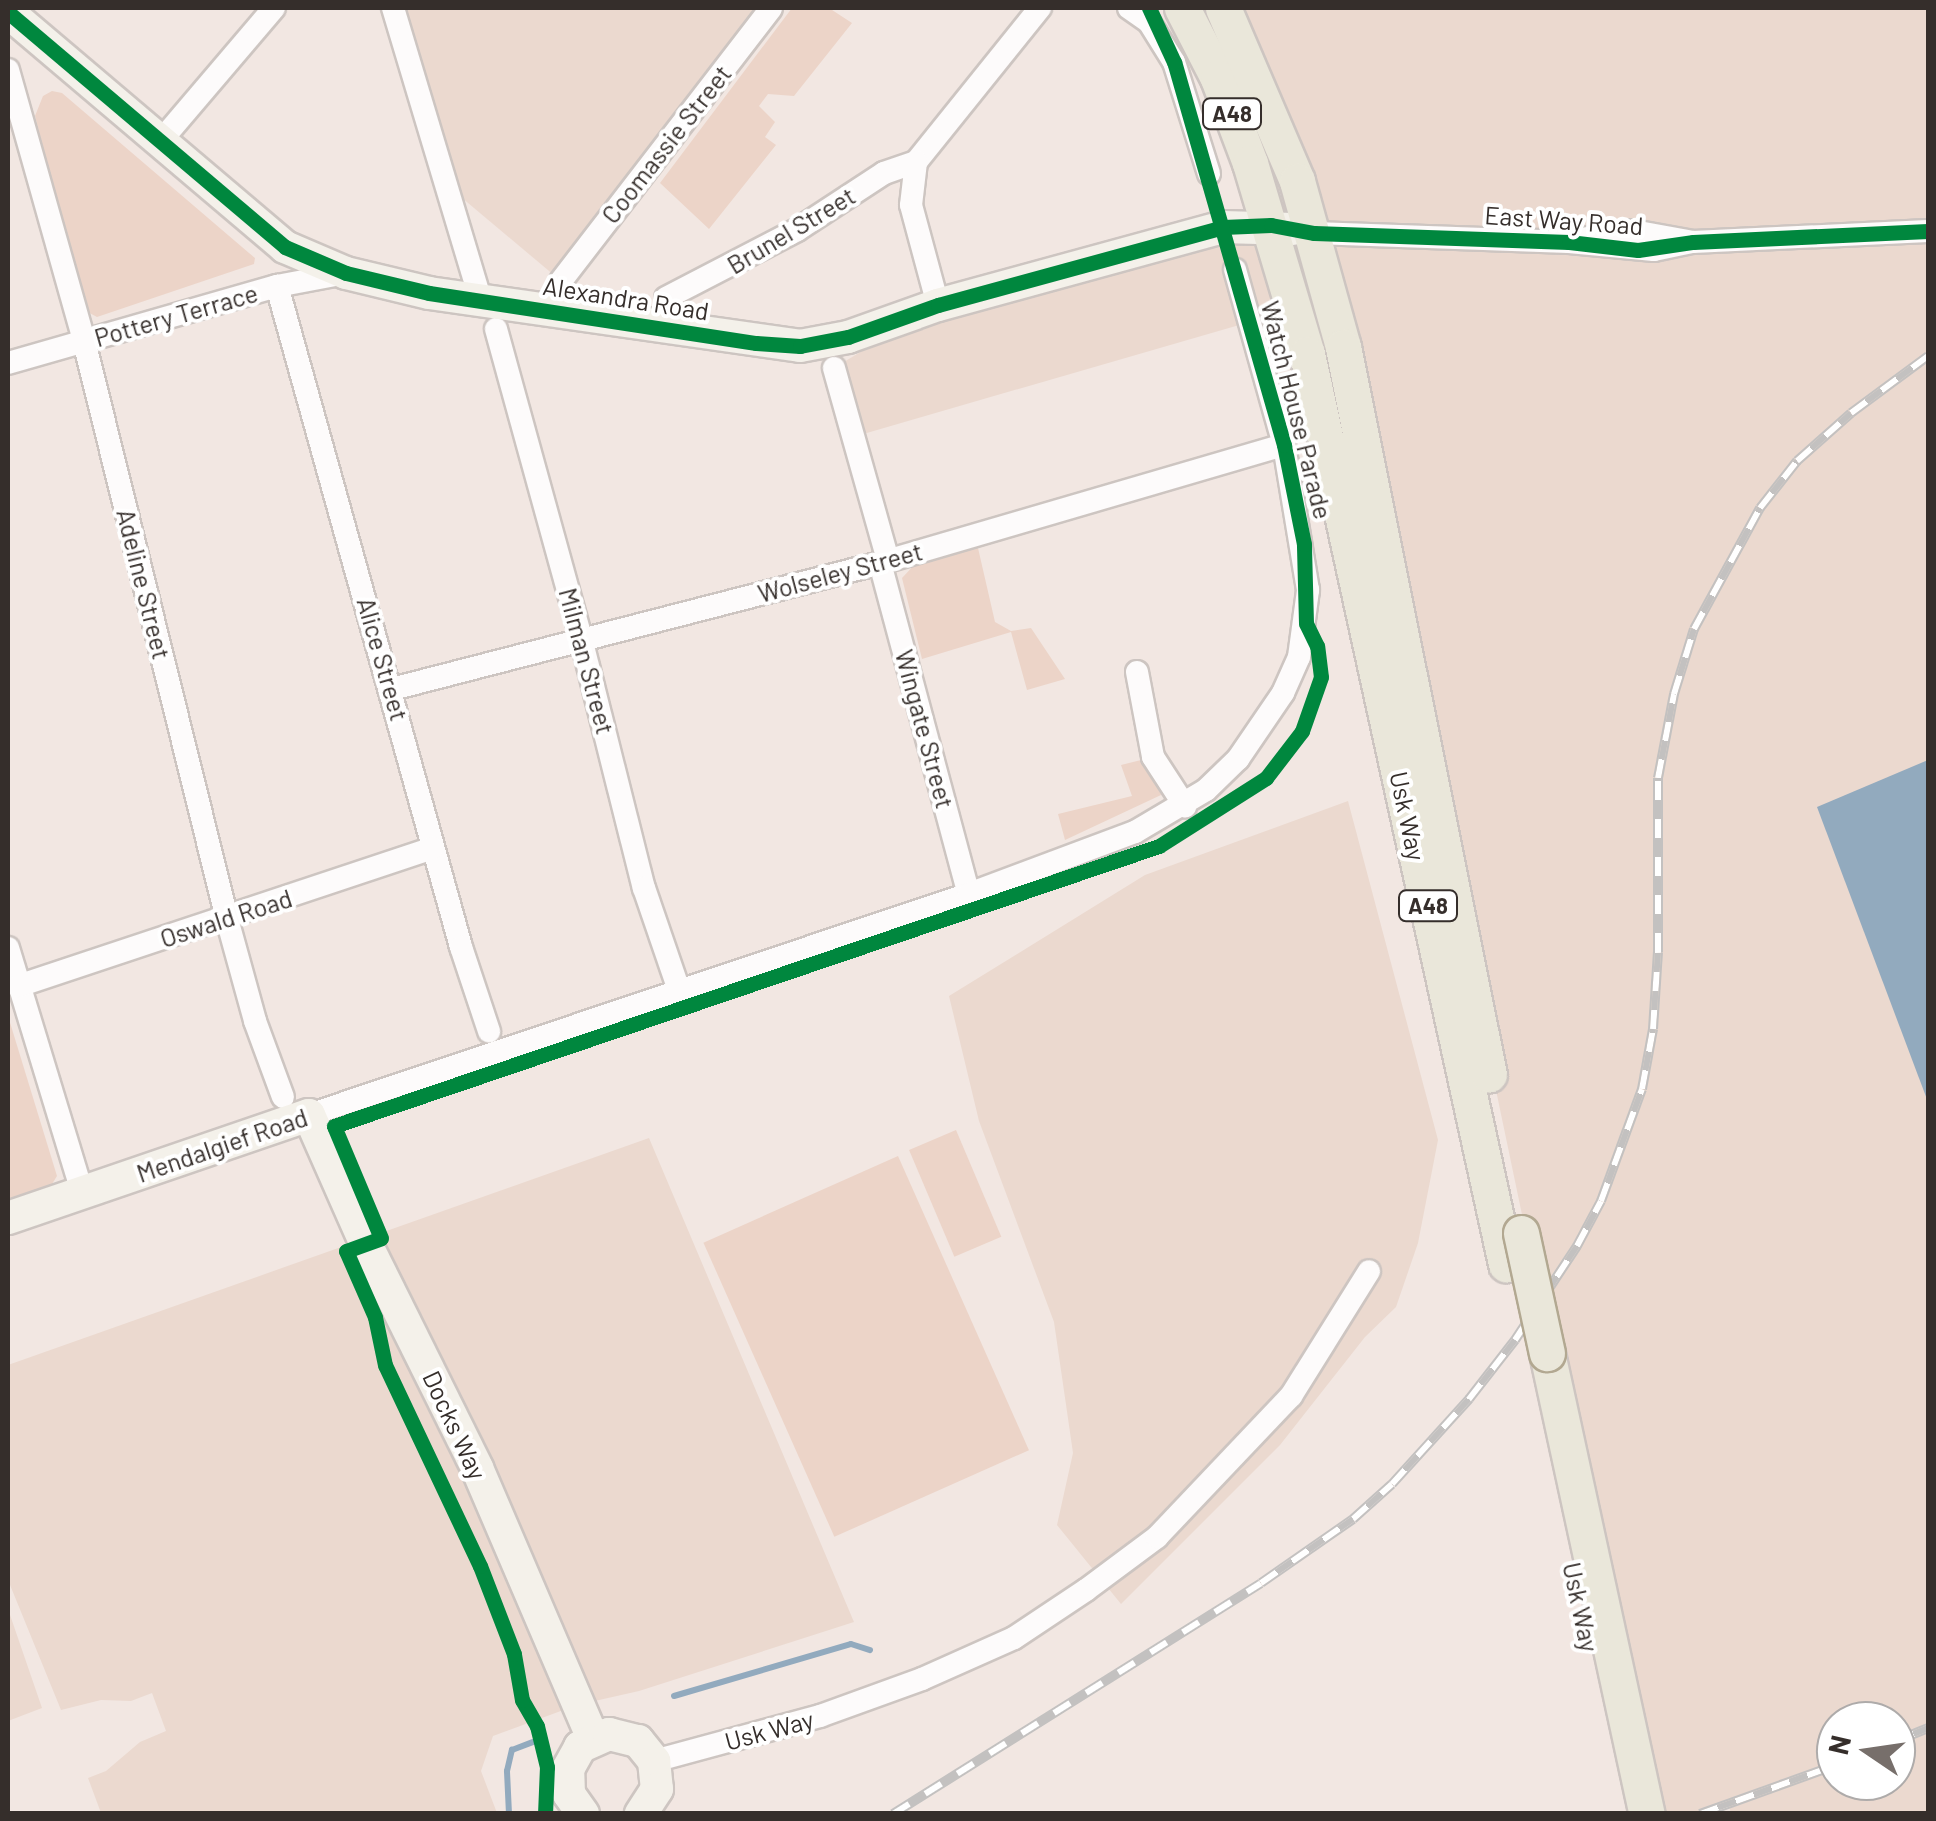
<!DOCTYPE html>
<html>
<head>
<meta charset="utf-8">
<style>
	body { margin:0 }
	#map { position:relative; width:1936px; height:1821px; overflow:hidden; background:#f2e7e2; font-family:Barlow,sans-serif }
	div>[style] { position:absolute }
	.built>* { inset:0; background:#ebd9cf }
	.green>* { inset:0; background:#ecd4c8; transform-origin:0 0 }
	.water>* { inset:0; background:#92aabe }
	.stream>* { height:6px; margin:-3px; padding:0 3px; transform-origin:3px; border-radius:3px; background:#92aabe }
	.roads { filter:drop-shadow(2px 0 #cdc5c1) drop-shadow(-2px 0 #cdc5c1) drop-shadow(0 2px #cdc5c1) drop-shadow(0 -2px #cdc5c1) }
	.street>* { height:22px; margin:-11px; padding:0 11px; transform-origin:11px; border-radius:11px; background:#fdfbfb }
	.secondary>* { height:32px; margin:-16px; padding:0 16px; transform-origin:16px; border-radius:16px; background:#f4f1ea }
	.primary>* { height:35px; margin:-17.5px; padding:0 17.5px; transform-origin:17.5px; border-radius:17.5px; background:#eae7da }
	.rail>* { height:10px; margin-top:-5px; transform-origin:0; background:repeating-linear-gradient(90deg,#fff 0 19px,#c3c1c0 0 38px); box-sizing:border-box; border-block:2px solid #c3c1c0 }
	.bridges { filter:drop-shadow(2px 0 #b2a891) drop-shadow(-2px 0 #b2a891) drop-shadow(0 2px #b2a891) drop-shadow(0 -2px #b2a891) }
	.primary-bridge>* { height:35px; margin:-17.5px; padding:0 17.5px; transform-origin:17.5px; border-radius:17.5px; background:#eae7da }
	.cycleway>* { height:15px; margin:-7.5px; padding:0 7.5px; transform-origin:7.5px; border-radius:7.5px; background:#00873e }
	span { translate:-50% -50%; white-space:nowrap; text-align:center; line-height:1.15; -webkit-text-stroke:8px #fff; paint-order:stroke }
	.shield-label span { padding:2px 8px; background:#fff; border:2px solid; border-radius:8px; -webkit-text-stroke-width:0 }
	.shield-label { font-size:22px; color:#352e2b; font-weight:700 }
	.street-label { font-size:25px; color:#352e2b }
	.frame { position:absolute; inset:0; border:10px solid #352e2b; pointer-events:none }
	.north { position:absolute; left:1816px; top:1701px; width:100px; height:100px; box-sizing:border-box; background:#fff; border:2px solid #aeabaa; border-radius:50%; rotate:283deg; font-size:28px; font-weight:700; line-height:40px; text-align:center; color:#352e2b }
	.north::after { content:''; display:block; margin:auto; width:35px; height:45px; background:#776f6b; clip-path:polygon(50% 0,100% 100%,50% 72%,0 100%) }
</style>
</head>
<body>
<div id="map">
	<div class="built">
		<div style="clip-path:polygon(393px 8px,772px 8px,561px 281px,449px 187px)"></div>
		<div style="clip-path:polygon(evenodd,1244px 8px,1928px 8px,1928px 1813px,1731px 1814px,1729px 1806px,1698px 1813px,1647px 1813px,1296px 133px,1244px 8px,1836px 1721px,1896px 1721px,1896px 1781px,1836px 1781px,1836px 1721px)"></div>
		<div style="clip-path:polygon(1271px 225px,1294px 309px,853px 437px,834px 368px,938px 305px)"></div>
		<div style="clip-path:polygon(1348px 801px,1438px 1140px,1418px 1243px,1396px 1307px,1365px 1337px,1280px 1445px,1121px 1604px,1057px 1525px,1073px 1453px,1054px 1322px,979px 1121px,949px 996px,1145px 875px)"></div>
		<div style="clip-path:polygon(649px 1138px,854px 1622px,639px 1691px,577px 1705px,493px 1736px,481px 1771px,497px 1813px,101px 1813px,88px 1778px,106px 1771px,140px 1742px,166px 1731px,152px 1693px,131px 1701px,101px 1700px,61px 1710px,8px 1580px,8px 1365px)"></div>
		<div style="clip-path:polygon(8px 1609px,42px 1708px,8px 1721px)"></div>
	</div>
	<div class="green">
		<div style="clip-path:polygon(792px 8px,829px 8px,852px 23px,794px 96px,768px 94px,759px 106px,775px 122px,765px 137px,776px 145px,709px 229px,660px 183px)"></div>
		<div style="clip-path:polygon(52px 91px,62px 93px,249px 253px,255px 258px,254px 264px,97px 317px,84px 310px,35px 116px,43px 96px)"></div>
		<div style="clip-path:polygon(978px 548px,995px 622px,1011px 631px,1031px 628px,1065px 679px,1027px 690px,1011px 632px,922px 659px,902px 578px,918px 561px)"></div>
		<div style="clip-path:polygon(1153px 757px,1161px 795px,1065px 840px,1058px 814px,1132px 796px,1121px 765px)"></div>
		<div style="clip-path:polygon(8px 1016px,57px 1176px,47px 1192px,8px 1205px)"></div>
		<div style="left:956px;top:1130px;width:116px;height:51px;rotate:67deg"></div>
		<div style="left:898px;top:1156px;width:322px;height:213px;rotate:66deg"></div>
	</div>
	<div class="water">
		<div style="clip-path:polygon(1928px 760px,1928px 1102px,1817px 807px)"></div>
	</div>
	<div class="stream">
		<div style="left:674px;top:1696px;width:184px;rotate:-16.4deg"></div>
		<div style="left:851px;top:1644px;width:20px;rotate:18deg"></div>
		<div style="left:509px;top:1814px;width:43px;rotate:-92.7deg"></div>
		<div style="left:507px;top:1771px;width:22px;rotate:-77deg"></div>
		<div style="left:512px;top:1750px;width:22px;rotate:-21deg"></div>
	</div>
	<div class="roads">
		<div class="street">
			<div style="left:393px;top:8px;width:306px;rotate:73.3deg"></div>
			<div style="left:1129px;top:8px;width:24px;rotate:35deg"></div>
			<div style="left:1149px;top:22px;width:47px;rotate:58deg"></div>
			<div style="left:1174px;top:62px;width:117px;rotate:72.6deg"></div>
			<div style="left:8px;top:70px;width:281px;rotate:74.3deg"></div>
			<div style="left:84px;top:341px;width:595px;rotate:76.1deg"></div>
			<div style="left:227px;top:919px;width:106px;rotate:74.6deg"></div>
			<div style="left:255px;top:1021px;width:81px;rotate:69.8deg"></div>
			<div style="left:159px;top:143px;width:177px;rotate:-49.6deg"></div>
			<div style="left:916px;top:162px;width:198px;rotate:-51.2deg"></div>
			<div style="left:1314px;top:233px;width:255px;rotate:2deg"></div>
			<div style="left:1569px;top:242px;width:85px;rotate:5.4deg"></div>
			<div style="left:1654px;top:250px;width:40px;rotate:-12deg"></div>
			<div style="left:1693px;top:242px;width:235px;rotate:-2.7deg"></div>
			<div style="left:1587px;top:238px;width:47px;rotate:-8.7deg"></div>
			<div style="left:1633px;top:231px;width:56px;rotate:10.3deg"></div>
			<div style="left:561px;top:281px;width:344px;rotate:-52.4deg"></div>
			<div style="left:277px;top:286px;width:686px;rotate:74.44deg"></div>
			<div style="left:461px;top:947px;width:89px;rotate:71.6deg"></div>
			<div style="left:666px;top:298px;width:148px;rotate:-27.4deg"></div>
			<div style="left:797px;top:230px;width:104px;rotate:-33.2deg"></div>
			<div style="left:884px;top:173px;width:34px;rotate:-19deg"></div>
			<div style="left:916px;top:162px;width:43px;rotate:96.6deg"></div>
			<div style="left:911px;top:205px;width:104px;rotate:74.9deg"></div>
			<div style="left:496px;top:329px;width:320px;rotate:74.6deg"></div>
			<div style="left:581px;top:638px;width:258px;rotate:75.9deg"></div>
			<div style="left:644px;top:888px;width:111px;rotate:71.1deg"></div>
			<div style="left:8px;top:363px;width:280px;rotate:-16deg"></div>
			<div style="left:277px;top:286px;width:70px;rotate:-10.7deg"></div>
			<div style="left:834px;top:368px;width:199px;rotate:74.3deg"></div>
			<div style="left:880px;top:563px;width:343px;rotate:75deg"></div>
			<div style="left:1137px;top:672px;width:86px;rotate:79.3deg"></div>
			<div style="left:1153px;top:757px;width:59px;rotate:56.9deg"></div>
			<div style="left:392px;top:689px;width:504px;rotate:-14.48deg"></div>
			<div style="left:880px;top:563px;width:421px;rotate:-16.3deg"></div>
			<div style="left:8px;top:948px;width:255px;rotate:73.1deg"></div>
			<div style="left:18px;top:986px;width:437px;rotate:-18.4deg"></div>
			<div style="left:309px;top:1115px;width:696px;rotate:-18.51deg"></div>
			<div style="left:969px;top:894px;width:177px;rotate:-20.5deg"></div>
			<div style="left:1135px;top:832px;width:82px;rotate:-30.6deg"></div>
			<div style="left:1206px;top:790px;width:45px;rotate:-44.1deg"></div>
			<div style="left:1238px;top:759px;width:80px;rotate:-55.7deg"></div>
			<div style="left:1283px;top:693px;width:39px;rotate:-66deg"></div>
			<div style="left:1299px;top:657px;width:68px;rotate:-82.3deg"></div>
			<div style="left:1308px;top:590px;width:147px;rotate:-99.4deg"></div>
			<div style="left:1284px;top:445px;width:182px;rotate:-105.6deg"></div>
			<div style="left:654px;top:1761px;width:172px;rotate:-15.2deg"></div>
			<div style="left:820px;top:1716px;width:109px;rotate:-19.9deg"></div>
			<div style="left:922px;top:1679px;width:101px;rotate:-24deg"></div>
			<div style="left:1014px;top:1638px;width:87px;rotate:-33.7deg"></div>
			<div style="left:1086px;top:1590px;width:89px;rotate:-36.7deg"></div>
			<div style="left:1157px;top:1537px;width:195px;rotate:-46.5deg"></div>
			<div style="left:1291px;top:1396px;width:147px;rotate:-58deg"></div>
		</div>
		<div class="secondary">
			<div style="left:8px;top:12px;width:363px;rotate:40.3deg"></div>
			<div style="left:285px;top:247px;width:66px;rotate:23.1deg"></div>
			<div style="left:346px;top:273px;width:85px;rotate:13.5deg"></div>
			<div style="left:429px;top:293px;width:375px;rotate:8.1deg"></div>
			<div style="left:800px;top:346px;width:49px;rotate:-10.6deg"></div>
			<div style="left:848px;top:337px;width:96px;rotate:-19.6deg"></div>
			<div style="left:938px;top:305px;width:295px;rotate:-15.3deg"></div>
			<div style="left:1223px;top:227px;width:70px;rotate:1.6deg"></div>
			<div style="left:8px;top:1218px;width:318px;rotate:-18.9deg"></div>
			<div style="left:309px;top:1115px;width:141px;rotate:66.2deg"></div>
			<div style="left:366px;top:1244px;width:250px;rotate:63.6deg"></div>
			<div style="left:477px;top:1468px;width:294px;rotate:66.8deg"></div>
			<div style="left:583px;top:1814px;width:24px;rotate:-125deg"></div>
			<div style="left:569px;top:1794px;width:25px;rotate:-92deg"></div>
			<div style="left:568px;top:1769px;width:25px;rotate:-61deg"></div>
			<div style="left:580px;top:1747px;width:32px;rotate:-24deg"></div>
			<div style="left:609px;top:1734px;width:30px;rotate:14deg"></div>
			<div style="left:638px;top:1741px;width:26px;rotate:51deg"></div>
			<div style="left:654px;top:1761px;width:28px;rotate:84deg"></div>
			<div style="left:657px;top:1789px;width:30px;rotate:123deg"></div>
		</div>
		<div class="primary">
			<div style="left:1182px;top:8px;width:79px;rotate:62.8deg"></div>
			<div style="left:1218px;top:78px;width:91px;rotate:69.4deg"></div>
			<div style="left:1250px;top:163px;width:199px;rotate:73.4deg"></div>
			<div style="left:1307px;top:354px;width:932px;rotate:77.66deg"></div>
			<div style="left:1223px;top:8px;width:188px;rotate:66.8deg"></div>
			<div style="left:1297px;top:181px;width:172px;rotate:74.5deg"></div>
			<div style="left:1343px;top:347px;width:742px;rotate:78.66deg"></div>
			<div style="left:1547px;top:1353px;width:472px;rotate:77.8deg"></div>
		</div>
	</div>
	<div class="rail">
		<div style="left:1896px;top:1741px;width:35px;rotate:-22deg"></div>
		<div style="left:893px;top:1814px;width:434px;rotate:-32.1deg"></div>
		<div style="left:1261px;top:1583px;width:112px;rotate:-34.8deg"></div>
		<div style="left:1353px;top:1519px;width:52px;rotate:-41.9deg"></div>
		<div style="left:1392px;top:1484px;width:115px;rotate:-47.8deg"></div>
		<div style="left:1469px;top:1399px;width:75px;rotate:-52.1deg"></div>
		<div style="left:1515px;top:1340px;width:113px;rotate:-56.6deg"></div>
		<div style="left:1577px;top:1246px;width:51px;rotate:-61.9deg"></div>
		<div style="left:1601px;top:1201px;width:119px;rotate:-69.9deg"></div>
		<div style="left:1642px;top:1089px;width:61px;rotate:-79.6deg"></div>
		<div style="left:1653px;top:1029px;width:77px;rotate:-86.3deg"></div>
		<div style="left:1658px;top:952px;width:174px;rotate:-90deg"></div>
		<div style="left:1658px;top:778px;width:86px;rotate:-79.2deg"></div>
		<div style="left:1674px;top:694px;width:68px;rotate:-72.9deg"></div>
		<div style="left:1694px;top:629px;width:138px;rotate:-61.4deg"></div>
		<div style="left:1760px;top:508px;width:60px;rotate:-51.8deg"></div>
		<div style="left:1797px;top:461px;width:72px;rotate:-41.6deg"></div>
		<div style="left:1851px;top:413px;width:96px;rotate:-36.5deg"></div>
		<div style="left:1700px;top:1814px;width:145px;rotate:-19.8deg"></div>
	</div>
	<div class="bridges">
		<div class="primary-bridge">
			<div style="left:1521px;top:1233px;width:123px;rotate:77.8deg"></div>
		</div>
	</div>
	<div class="cycleway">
		<div style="left:8px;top:12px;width:363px;rotate:40.3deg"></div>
		<div style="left:285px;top:247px;width:66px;rotate:23.1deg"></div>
		<div style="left:346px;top:273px;width:85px;rotate:13.5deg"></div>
		<div style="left:429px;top:293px;width:331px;rotate:8.7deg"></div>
		<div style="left:756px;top:343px;width:44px;rotate:3.9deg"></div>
		<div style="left:800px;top:346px;width:49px;rotate:-10.6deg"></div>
		<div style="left:848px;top:337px;width:96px;rotate:-19.6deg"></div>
		<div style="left:938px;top:305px;width:295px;rotate:-15.3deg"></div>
		<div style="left:1223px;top:227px;width:48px;rotate:-2.4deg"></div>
		<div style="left:1271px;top:225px;width:44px;rotate:10.5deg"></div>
		<div style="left:1314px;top:233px;width:255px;rotate:2deg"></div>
		<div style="left:1569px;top:242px;width:69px;rotate:6.6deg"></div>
		<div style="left:1638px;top:250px;width:56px;rotate:-8.3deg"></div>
		<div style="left:1693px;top:242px;width:235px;rotate:-2.7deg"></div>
		<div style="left:545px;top:1814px;width:47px;rotate:-87.6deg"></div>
		<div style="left:547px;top:1767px;width:42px;rotate:-103.7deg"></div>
		<div style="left:537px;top:1726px;width:30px;rotate:-120deg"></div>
		<div style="left:522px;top:1700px;width:47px;rotate:-99.9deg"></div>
		<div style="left:514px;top:1654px;width:94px;rotate:-111.1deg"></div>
		<div style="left:480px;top:1566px;width:222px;rotate:-115.3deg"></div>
		<div style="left:385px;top:1365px;width:49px;rotate:-101.8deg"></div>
		<div style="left:375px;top:1317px;width:72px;rotate:-113.7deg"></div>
		<div style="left:346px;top:1251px;width:37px;rotate:-20deg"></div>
		<div style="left:381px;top:1238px;width:121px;rotate:-112.8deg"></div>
		<div style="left:334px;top:1126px;width:871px;rotate:-18.75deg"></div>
		<div style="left:1159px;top:846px;width:127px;rotate:-32.4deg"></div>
		<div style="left:1266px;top:778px;width:59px;rotate:-52.5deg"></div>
		<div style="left:1302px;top:731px;width:57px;rotate:-70.6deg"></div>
		<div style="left:1321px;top:677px;width:31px;rotate:-97deg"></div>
		<div style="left:1317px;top:646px;width:25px;rotate:-116deg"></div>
		<div style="left:1306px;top:623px;width:79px;rotate:-91.5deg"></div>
		<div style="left:1304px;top:544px;width:101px;rotate:-101.4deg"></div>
		<div style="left:1284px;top:445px;width:398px;rotate:-106deg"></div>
		<div style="left:1174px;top:62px;width:60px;rotate:-114.8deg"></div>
	</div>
	<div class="shield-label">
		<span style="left:1232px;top:114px">A48</span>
		<span style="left:1428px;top:906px">A48</span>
	</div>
	<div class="street-label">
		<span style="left:666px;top:144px;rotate:-52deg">Coomassie Street</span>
		<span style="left:1564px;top:220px;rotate:4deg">East Way Road</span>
		<span style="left:791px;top:230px;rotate:-31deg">Brunel Street</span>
		<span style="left:626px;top:298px;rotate:9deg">Alexandra Road</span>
		<span style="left:176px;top:315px;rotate:-16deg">Pottery Terrace</span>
		<span style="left:1297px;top:410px;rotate:76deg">Watch House Parade</span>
		<span style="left:840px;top:572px;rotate:-15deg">Wolseley Street</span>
		<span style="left:144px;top:584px;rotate:76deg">Adeline Street</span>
		<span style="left:383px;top:659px;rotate:74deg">Alice Street</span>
		<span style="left:587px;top:661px;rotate:75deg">Milman Street</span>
		<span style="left:925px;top:729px;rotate:75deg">Wingate Street</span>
		<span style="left:1408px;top:816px;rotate:78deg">Usk Way</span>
		<span style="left:226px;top:918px;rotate:-18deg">Oswald Road</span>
		<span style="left:222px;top:1145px;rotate:-19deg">Mendalgief Road</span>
		<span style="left:455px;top:1425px;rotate:65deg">Docks Way</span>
		<span style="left:1581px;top:1607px;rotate:78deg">Usk Way</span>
		<span style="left:769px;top:1730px;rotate:-15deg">Usk Way</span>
	</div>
	<div class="frame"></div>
	<div class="north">N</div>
</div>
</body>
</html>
